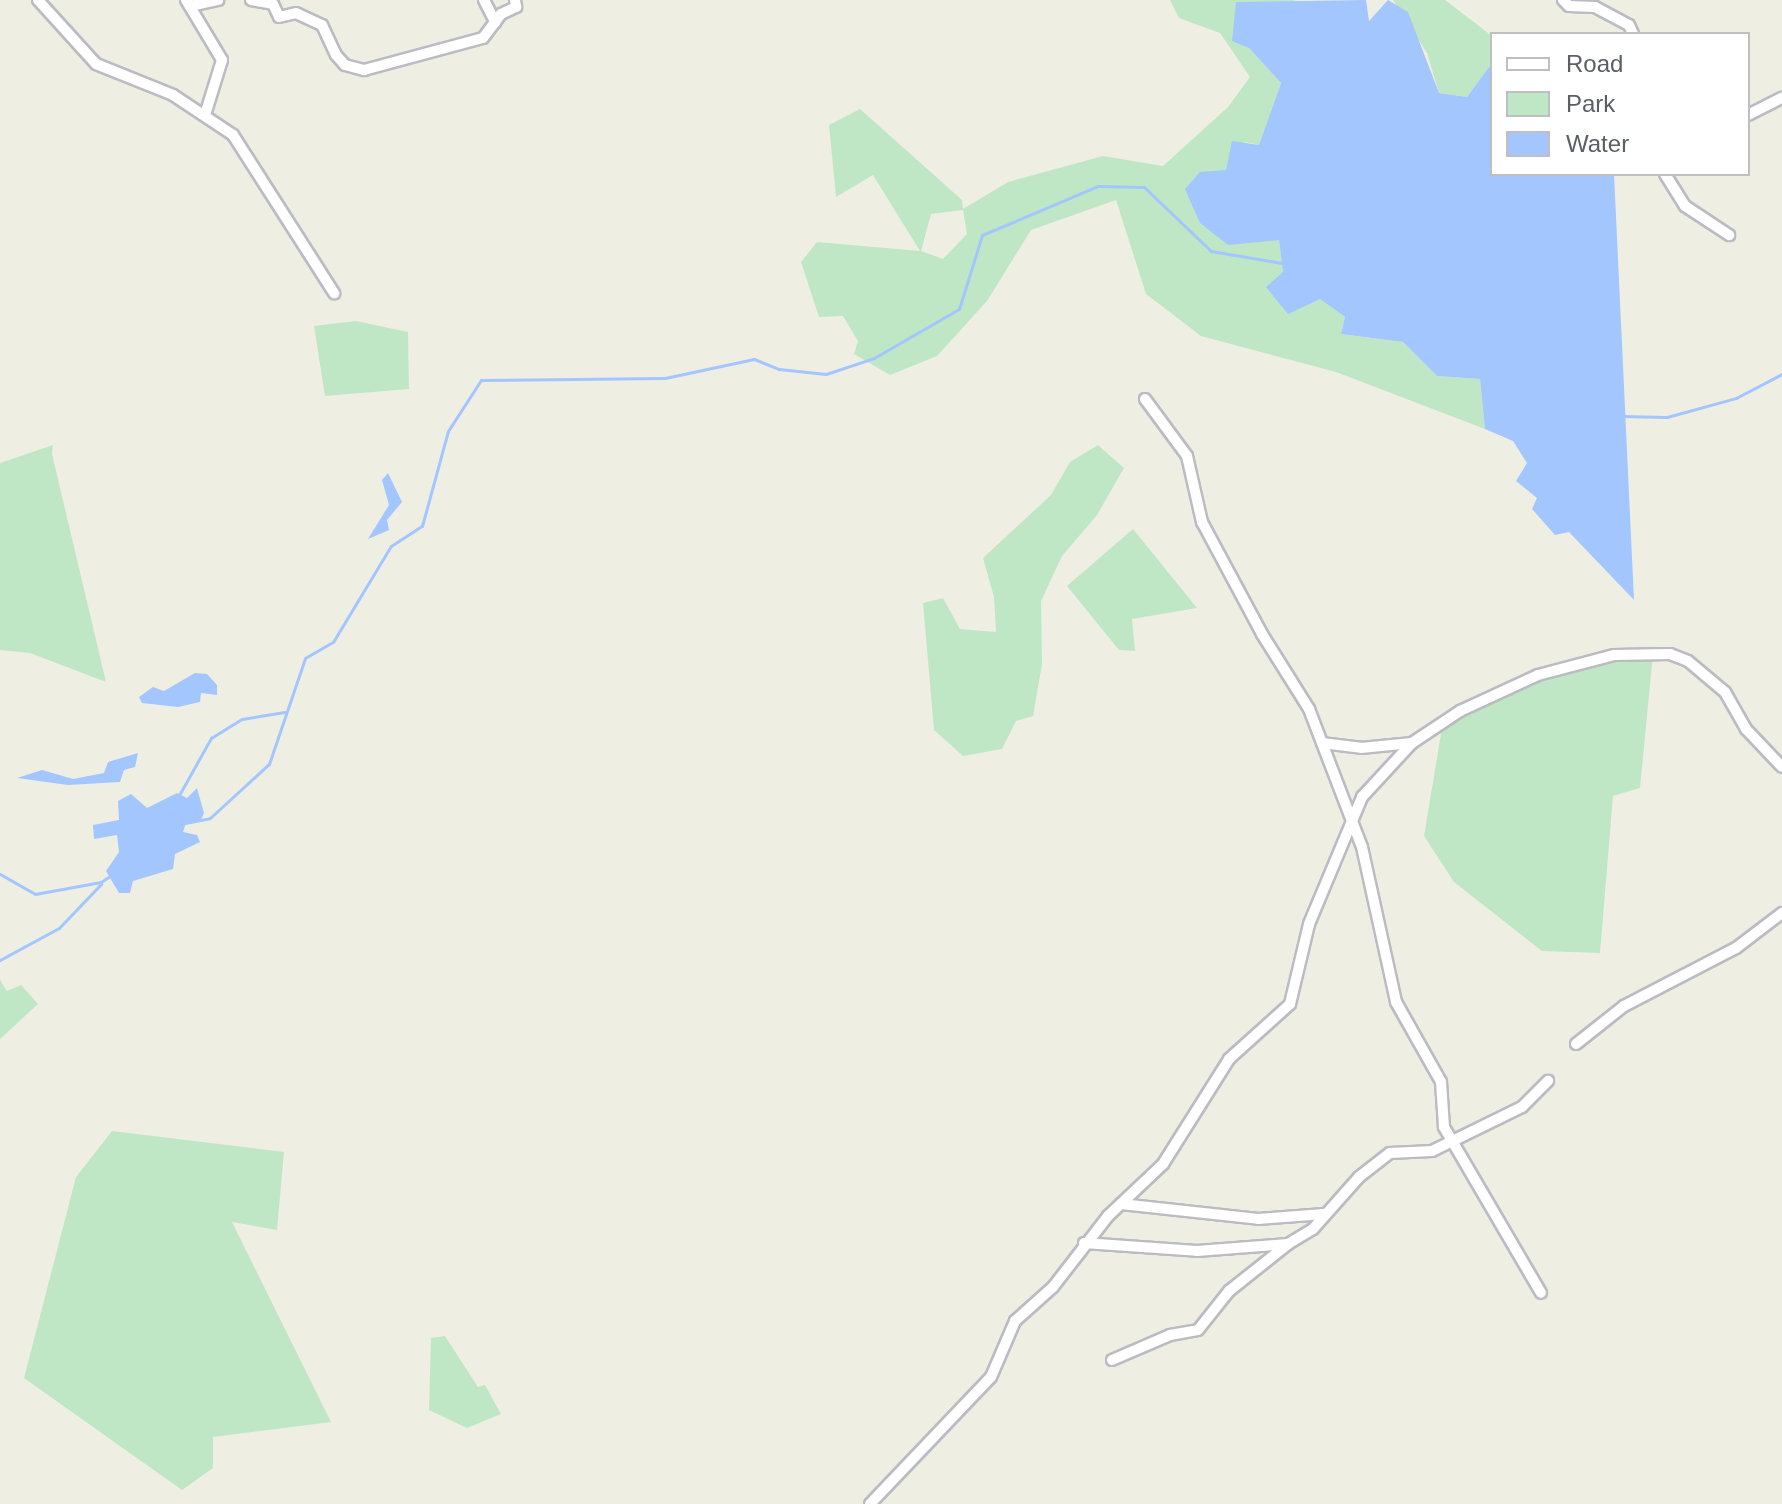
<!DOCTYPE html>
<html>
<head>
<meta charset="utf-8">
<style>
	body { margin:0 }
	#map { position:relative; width:1782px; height:1504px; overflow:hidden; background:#efeee3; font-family:Helvetica,sans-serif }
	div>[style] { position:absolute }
	.green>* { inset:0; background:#bfe7c6 }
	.water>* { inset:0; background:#a3c6ff }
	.stream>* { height:3px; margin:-1.5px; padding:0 1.5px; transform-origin:1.5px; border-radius:1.5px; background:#a3c6ff }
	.roads { filter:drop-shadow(2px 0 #bbbcc2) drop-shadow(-2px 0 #bbbcc2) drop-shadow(0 2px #bbbcc2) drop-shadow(0 -2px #bbbcc2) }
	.street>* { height:10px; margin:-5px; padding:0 5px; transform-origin:5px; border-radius:5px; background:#fff }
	span { translate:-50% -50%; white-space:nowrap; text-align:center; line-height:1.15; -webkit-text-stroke:7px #fff; paint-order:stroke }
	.legend { position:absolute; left:1490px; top:32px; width:260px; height:144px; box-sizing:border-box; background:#fff; border:2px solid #bdbfc1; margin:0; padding:10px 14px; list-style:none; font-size:24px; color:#5b5e64 }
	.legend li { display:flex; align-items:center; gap:16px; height:40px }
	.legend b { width:40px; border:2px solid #bdbfc1 }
</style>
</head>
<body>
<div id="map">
	<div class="green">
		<div style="clip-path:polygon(evenodd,1170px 0,1298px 0,1287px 2px,1249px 48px,1281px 83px,1259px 145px,1244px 142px,1279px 240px,1283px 272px,1345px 317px,1341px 334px,1403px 342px,1437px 376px,1480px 379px,1485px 429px,1336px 372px,1201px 336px,1146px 294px,1116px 200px,1031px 230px,987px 301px,937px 356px,890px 375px,854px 354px,858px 341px,843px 316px,819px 317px,801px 262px,817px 242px,920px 251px,873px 175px,836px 197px,829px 125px,860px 109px,962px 200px,963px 209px,1008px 182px,1103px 156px,1163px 166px,1228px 107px,1250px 77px,1220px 33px,1179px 18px,1170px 0,963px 210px,967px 234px,943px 259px,921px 251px,931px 214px,963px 210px)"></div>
		<div style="clip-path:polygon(1393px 0,1445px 0,1492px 36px,1492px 63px,1467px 97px,1439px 93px,1427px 53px)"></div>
		<div style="clip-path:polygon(356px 321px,408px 332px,409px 389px,325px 396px,314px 326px)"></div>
		<div style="clip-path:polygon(53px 445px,52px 454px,106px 682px,30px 653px,0 650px,0 463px)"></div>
		<div style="clip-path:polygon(1098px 445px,1124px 468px,1097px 515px,1062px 556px,1041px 601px,1042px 664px,1033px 716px,1016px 721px,1002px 749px,963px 756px,934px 730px,923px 603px,943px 598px,960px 629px,996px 632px,994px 597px,983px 558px,1051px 495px,1070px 462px)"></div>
		<div style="clip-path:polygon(1133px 529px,1197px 608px,1132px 619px,1135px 651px,1119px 650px,1067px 586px)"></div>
		<div style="clip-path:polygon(1653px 654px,1640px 788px,1613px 796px,1600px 953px,1542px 951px,1454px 882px,1424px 836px,1443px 722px,1538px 675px)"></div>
		<div style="clip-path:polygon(0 980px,7px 991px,21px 985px,38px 1004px,0 1039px)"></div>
		<div style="clip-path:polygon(112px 1131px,284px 1152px,277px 1230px,232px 1222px,331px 1422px,213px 1437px,213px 1468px,182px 1490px,24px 1378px,76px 1177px)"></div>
		<div style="clip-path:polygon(445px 1336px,478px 1387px,485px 1385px,501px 1414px,467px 1428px,429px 1410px,431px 1338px)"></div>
	</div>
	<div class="water">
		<div style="clip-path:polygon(1366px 0,1369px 21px,1388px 0,1408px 12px,1439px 93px,1467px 97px,1492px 63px,1492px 174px,1614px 174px,1634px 600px,1569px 532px,1555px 535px,1532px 509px,1537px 498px,1516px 481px,1527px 463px,1513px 441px,1485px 429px,1480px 379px,1437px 376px,1403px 342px,1341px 334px,1345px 317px,1320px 299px,1288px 314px,1266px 287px,1283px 272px,1279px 240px,1228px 245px,1200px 223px,1185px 189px,1200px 172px,1226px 170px,1232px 141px,1259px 145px,1281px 83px,1249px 48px,1232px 41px,1236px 2px)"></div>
		<div style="clip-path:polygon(388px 473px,402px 502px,387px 520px,389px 530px,368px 539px,389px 505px,382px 480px)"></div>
		<div style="clip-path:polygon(195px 673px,207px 674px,217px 685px,217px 695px,201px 693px,200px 702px,178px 707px,142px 703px,139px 697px,153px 687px,164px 691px)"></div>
		<div style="clip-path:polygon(138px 753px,135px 767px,124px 770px,120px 782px,68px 785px,17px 778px,42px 770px,73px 779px,104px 773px,108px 762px)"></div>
		<div style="clip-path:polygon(197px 788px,204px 813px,201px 820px,186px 823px,183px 832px,197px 835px,200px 842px,175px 854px,173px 869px,133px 881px,130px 893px,119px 893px,106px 871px,119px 852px,117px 835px,94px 839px,93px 825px,119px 820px,118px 801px,131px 794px,147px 808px,177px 793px,187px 798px)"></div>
	</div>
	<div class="stream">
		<div style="left:1620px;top:416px;width:47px;rotate:1.2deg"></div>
		<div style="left:1667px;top:417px;width:72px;rotate:-15.4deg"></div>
		<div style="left:1736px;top:398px;width:52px;rotate:-27.6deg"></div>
		<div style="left:178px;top:797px;width:68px;rotate:-60.8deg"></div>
		<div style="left:211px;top:738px;width:36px;rotate:-32deg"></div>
		<div style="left:242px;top:719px;width:43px;rotate:-9.5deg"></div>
		<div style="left:185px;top:823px;width:25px;rotate:-11deg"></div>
		<div style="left:210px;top:818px;width:80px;rotate:-42.5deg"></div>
		<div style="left:269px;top:764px;width:112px;rotate:-71.2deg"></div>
		<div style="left:305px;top:658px;width:32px;rotate:-30deg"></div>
		<div style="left:333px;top:642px;width:112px;rotate:-58.9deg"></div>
		<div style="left:391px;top:546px;width:37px;rotate:-33deg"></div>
		<div style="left:422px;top:526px;width:98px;rotate:-74.7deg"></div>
		<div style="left:448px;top:431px;width:61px;rotate:-57.1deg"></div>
		<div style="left:481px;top:380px;width:184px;rotate:-0.6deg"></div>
		<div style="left:665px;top:378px;width:91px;rotate:-12.1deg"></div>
		<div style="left:754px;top:359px;width:27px;rotate:22deg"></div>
		<div style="left:779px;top:369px;width:47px;rotate:6.1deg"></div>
		<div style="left:826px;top:374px;width:51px;rotate:-18.4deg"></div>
		<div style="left:874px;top:358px;width:98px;rotate:-30deg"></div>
		<div style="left:959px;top:309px;width:77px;rotate:-72.7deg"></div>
		<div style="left:982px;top:235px;width:126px;rotate:-22.9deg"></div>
		<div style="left:1098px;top:186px;width:46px;rotate:1.2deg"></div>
		<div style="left:1144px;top:187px;width:93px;rotate:43.7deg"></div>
		<div style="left:1211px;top:251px;width:72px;rotate:9.6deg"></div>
		<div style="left:0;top:874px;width:40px;rotate:29.7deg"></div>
		<div style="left:35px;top:894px;width:67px;rotate:-10.3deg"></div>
		<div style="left:101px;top:882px;width:11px;rotate:-34deg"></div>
		<div style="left:0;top:960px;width:67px;rotate:-28.5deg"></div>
		<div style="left:59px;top:928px;width:61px;rotate:-46.3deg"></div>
	</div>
	<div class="roads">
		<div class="street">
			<div style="left:38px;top:0;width:86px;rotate:47.8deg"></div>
			<div style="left:96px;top:64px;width:83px;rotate:21.9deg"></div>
			<div style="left:173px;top:95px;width:72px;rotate:33.7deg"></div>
			<div style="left:233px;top:135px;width:188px;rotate:57.4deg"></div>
			<div style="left:186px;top:0;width:70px;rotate:59deg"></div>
			<div style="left:222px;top:60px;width:58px;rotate:107.2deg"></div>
			<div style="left:251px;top:0;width:22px;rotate:10deg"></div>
			<div style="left:273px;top:4px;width:14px;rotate:65deg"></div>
			<div style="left:279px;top:17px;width:17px;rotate:-13deg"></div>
			<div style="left:296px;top:13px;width:29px;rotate:25deg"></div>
			<div style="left:322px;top:25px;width:33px;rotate:65deg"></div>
			<div style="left:336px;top:55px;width:13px;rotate:48deg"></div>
			<div style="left:345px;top:65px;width:20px;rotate:15deg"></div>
			<div style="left:364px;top:70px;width:123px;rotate:-15.1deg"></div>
			<div style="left:483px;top:38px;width:30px;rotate:-53deg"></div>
			<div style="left:501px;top:14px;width:17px;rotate:-25deg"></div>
			<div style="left:516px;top:7px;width:7px;rotate:-98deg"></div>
			<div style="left:484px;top:0;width:25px;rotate:63deg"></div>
			<div style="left:1563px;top:0;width:8px;rotate:45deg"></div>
			<div style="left:1569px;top:6px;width:26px;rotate:2deg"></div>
			<div style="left:1595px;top:7px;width:38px;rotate:28deg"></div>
			<div style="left:1629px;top:25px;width:10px;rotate:66deg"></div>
			<div style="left:190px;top:6px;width:29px;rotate:-12deg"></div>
			<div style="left:1748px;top:115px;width:38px;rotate:-27deg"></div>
			<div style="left:1665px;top:174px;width:38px;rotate:58deg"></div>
			<div style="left:1685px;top:206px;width:53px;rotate:33.4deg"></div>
			<div style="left:1145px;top:399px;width:71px;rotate:53.6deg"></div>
			<div style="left:1187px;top:456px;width:68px;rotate:77.2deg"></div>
			<div style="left:1202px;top:522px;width:127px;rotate:61.8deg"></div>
			<div style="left:1262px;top:634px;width:89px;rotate:57.9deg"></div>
			<div style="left:1309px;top:709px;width:148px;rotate:69deg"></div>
			<div style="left:1362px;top:847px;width:159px;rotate:77.6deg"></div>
			<div style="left:1396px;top:1002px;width:92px;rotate:60.6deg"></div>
			<div style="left:1441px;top:1082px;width:45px;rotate:86.2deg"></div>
			<div style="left:1444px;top:1127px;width:192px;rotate:59.7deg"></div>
			<div style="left:1322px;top:743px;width:39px;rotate:7deg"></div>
			<div style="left:1361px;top:748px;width:51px;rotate:-5.6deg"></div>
			<div style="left:1412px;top:743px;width:58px;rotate:-33.7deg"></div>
			<div style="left:1460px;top:711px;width:86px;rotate:-24.8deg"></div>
			<div style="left:1538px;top:675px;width:79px;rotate:-14.7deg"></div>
			<div style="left:1614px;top:655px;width:56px;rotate:-1deg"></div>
			<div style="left:1670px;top:654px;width:19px;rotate:21deg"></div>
			<div style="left:1688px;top:661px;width:48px;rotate:40deg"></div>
			<div style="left:1725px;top:692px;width:43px;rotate:60.4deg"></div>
			<div style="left:1746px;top:729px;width:52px;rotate:46.5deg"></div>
			<div style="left:1576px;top:1044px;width:61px;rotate:-38.4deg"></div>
			<div style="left:1624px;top:1006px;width:126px;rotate:-27.4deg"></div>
			<div style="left:1736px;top:948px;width:58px;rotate:-37.3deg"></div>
			<div style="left:1121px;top:1204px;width:138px;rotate:6.2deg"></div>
			<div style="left:1258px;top:1219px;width:66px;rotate:-4.3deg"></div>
			<div style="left:1084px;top:1243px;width:113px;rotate:4deg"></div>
			<div style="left:1197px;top:1251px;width:91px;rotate:-4.4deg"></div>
			<div style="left:1288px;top:1244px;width:29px;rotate:-31deg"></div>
			<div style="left:1313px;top:1229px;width:69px;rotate:-48.5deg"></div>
			<div style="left:1359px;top:1177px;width:39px;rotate:-38deg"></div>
			<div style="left:1390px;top:1153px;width:42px;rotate:-2.7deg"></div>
			<div style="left:1432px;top:1151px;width:100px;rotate:-26.1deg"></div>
			<div style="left:1522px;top:1107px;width:37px;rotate:-45deg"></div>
			<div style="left:1112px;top:1360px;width:63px;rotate:-23.3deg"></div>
			<div style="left:1170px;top:1335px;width:28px;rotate:-10deg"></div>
			<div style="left:1198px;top:1330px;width:50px;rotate:-51.5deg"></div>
			<div style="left:1229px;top:1291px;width:75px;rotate:-38.5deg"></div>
			<div style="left:870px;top:1504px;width:175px;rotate:-46.4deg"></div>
			<div style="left:991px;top:1377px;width:61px;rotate:-66.8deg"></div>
			<div style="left:1015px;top:1321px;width:51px;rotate:-41.8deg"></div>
			<div style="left:1053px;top:1287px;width:90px;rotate:-52.2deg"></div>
			<div style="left:1108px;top:1216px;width:76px;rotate:-43.4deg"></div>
			<div style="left:1163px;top:1164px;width:124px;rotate:-57.8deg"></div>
			<div style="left:1229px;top:1059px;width:82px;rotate:-42deg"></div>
			<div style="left:1290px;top:1004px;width:82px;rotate:-76.6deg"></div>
			<div style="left:1309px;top:924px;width:138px;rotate:-67.3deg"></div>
			<div style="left:1362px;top:797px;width:74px;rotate:-47.2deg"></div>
		</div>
	</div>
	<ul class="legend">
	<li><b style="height:10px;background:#fff"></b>Road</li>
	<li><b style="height:22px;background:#bfe7c6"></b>Park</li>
	<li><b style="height:22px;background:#a3c6ff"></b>Water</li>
	</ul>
</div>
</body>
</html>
